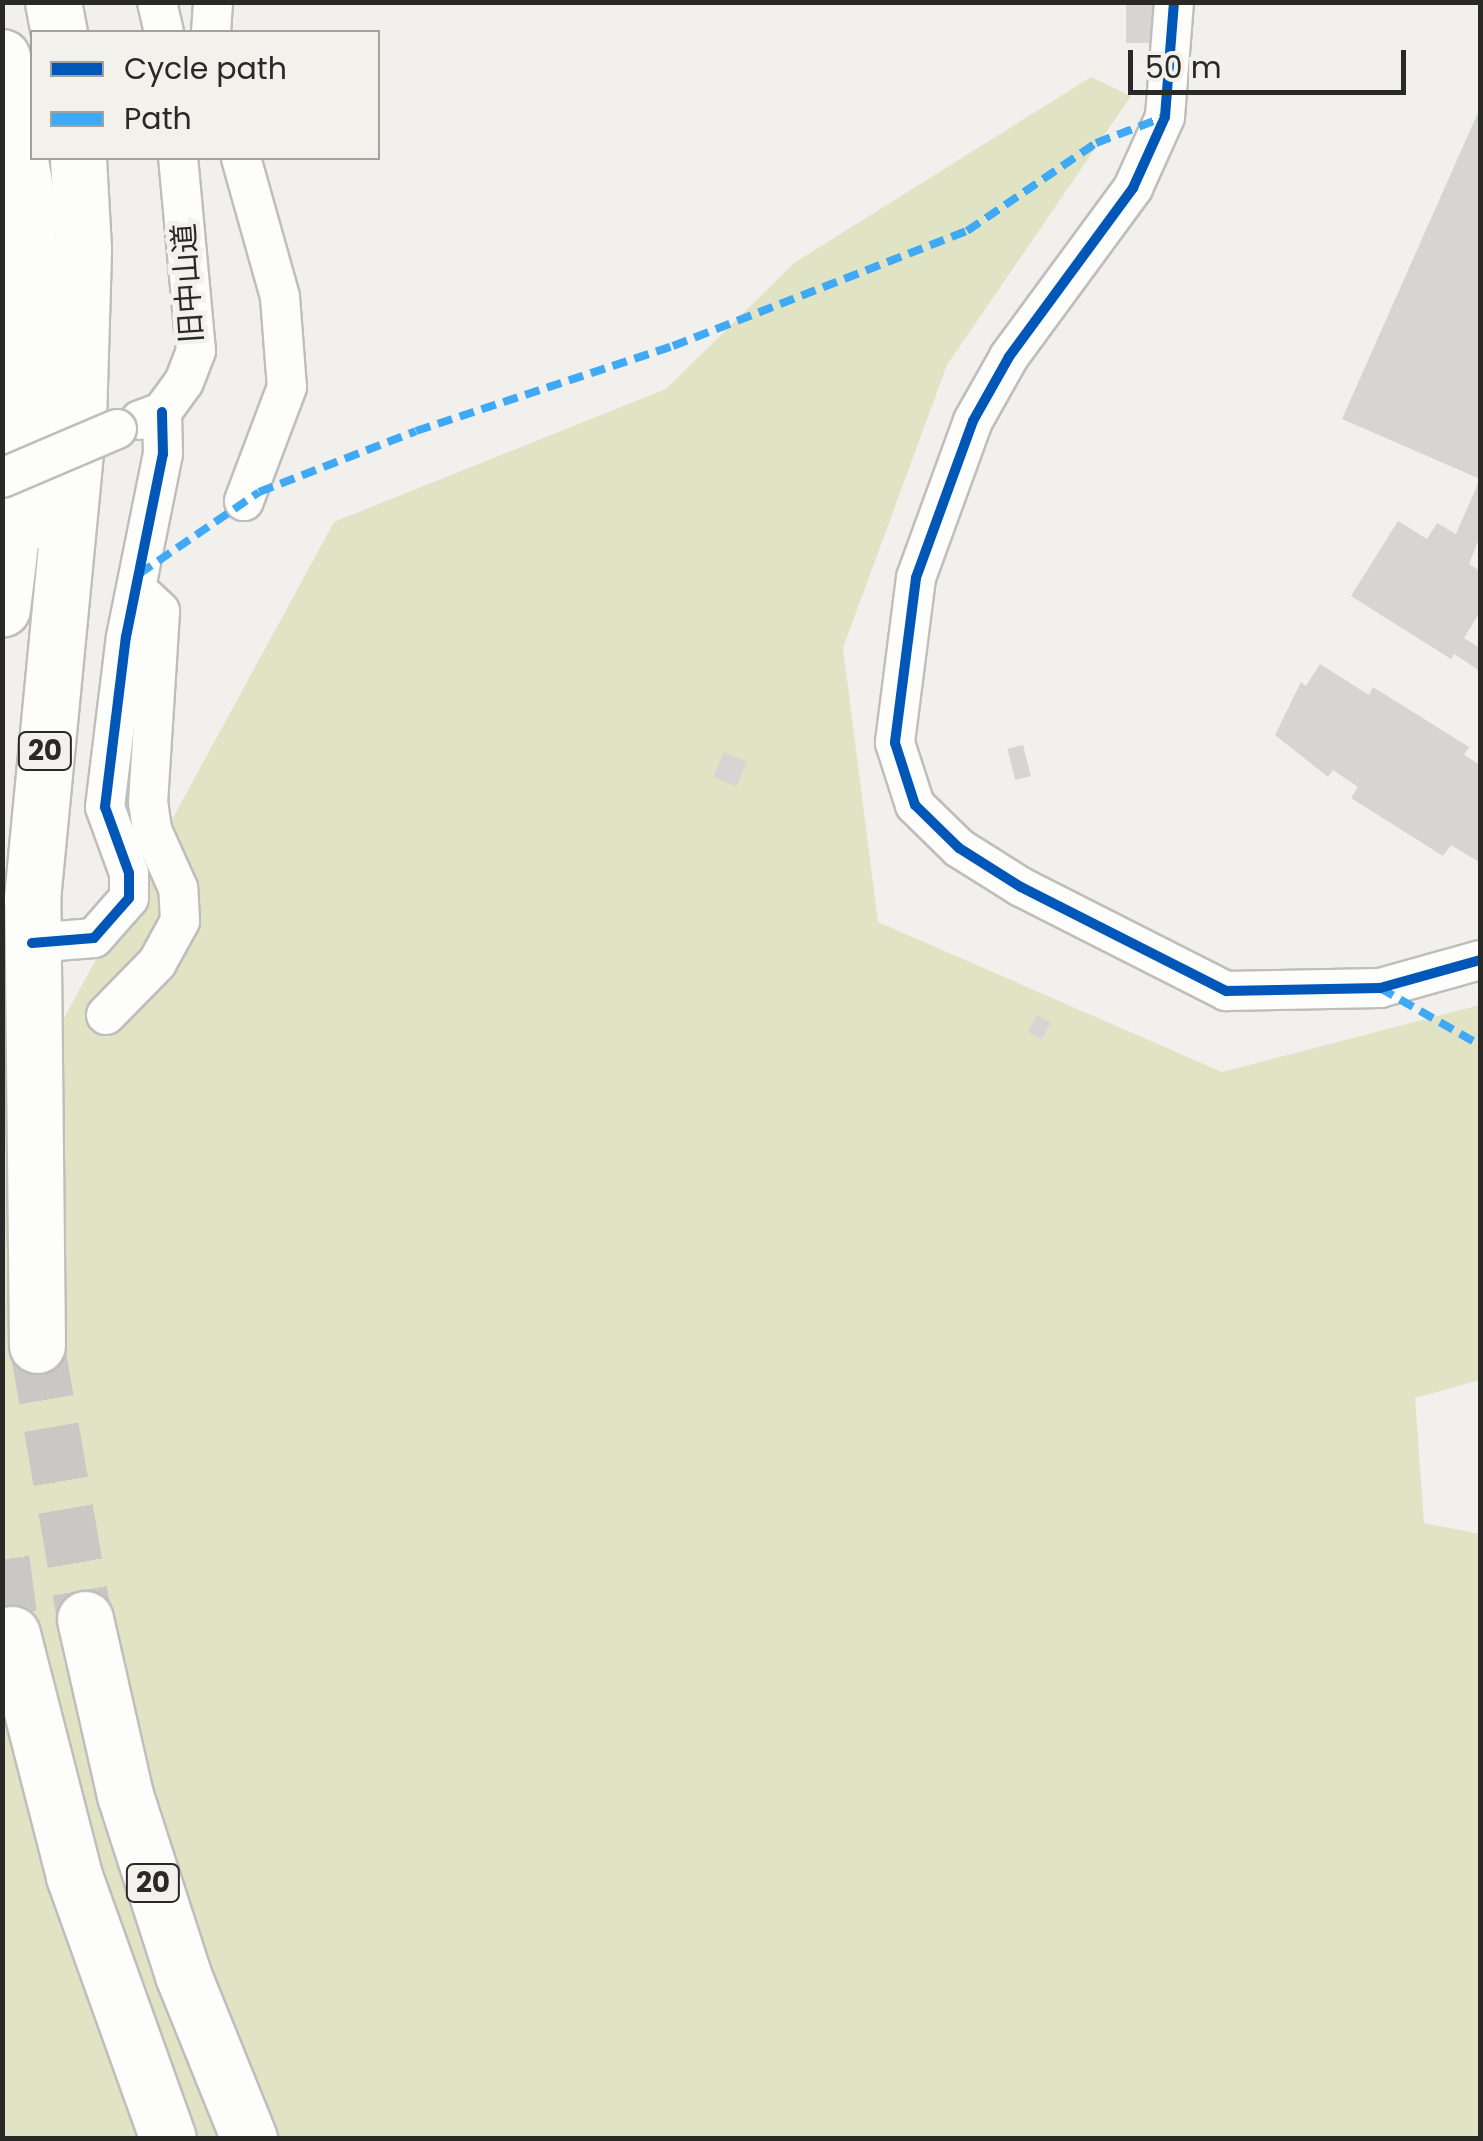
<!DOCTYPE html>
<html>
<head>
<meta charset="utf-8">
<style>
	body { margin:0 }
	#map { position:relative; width:1483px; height:2141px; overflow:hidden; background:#f1f0ed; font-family:Poppins,"Noto Sans JP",sans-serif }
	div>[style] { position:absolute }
	.green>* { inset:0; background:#e0e4c4 }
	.building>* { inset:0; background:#d7d5d3; transform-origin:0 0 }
	.highway-tunnel>* { height:55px; margin-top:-27.5px; transform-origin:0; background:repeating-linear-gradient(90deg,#c9c8c5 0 55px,transparent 0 83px) }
	.roads { filter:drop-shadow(2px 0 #bfbebc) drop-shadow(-2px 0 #bfbebc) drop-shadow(0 2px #bfbebc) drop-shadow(0 -2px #bfbebc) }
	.minor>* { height:38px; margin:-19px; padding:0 19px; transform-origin:19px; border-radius:19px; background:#fdfdfc }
	.highway>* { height:55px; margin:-27.5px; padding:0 27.5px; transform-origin:27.5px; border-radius:27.5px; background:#fdfdfc }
	.bridges { filter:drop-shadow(2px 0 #bfbebc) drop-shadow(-2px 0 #bfbebc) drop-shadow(0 2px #bfbebc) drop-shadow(0 -2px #bfbebc) }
	.minor-bridge>* { height:38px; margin:-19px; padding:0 19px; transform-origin:19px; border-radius:19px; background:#fdfdfc }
	.quiet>* { height:8px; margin-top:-4px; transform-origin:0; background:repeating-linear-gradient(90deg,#3fa9f5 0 15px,transparent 0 23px) }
	.cycleway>* { height:10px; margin:-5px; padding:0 5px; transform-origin:5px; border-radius:5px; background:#0057b8 }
	span { translate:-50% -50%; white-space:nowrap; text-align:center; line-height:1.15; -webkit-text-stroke:9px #f3f1eb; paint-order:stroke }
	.shield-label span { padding:2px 8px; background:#f3f1eb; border:2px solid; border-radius:8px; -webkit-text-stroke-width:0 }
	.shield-label { font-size:28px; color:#292927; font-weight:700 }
	.street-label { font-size:30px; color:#292927 }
	.frame { position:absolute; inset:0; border:5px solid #292927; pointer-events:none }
	.legend { position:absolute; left:30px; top:30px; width:350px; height:130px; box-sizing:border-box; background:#f3f1eb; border:2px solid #a2a19d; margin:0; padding:12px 18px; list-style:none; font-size:30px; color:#292927 }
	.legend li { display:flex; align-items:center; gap:20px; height:50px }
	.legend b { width:50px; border:2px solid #a2a19d }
	.scale { position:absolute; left:1128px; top:50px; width:278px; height:45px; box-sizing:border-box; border:5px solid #292927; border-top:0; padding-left:12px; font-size:30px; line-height:35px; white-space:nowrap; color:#292927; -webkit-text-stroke:8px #f3f1eb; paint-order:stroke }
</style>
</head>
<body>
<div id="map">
	<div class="green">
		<div style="clip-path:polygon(1091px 77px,1131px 96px,947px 365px,843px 648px,878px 922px,1222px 1072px,1480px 1005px,1480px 1380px,1415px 1398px,1424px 1523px,1480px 1534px,1480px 2138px,3px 2138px,3px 1130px,334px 522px,666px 389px,794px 263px)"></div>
	</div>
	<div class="building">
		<div style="left:1126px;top:2px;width:29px;height:41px"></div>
		<div style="clip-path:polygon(1480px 108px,1480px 536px,1469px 564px,1480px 571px,1480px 612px,1464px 638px,1480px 648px,1480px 671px,1454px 654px,1451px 659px,1351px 596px,1398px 521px,1427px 539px,1437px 523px,1456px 534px,1480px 479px,1342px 419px)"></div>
		<div style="clip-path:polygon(1320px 664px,1369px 695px,1373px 687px,1469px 747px,1464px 755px,1480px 765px,1479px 862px,1451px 845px,1443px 856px,1351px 798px,1358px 787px,1333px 770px,1328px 777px,1275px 735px,1301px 682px,1306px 686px)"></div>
		<div style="left:1023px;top:745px;width:32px;height:16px;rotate:76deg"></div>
		<div style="left:724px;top:752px;width:25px;height:27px;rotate:23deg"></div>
		<div style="left:1037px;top:1015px;width:16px;height:19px;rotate:30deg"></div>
	</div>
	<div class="highway-tunnel">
		<div style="left:37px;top:1345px;width:278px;rotate:80.1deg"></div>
		<div style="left:2px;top:1559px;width:76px;rotate:82.4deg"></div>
	</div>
	<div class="roads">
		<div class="minor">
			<div style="left:157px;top:2px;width:31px;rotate:77deg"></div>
			<div style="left:1174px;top:2px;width:115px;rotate:94.5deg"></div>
			<div style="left:1165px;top:117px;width:78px;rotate:114.3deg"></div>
			<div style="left:1133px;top:188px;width:210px;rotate:126.3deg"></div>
			<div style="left:1009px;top:357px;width:73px;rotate:119.4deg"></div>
			<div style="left:973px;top:421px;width:167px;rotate:110deg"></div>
			<div style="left:916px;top:578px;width:166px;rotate:97.3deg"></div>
			<div style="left:895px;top:743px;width:65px;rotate:72.1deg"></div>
			<div style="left:915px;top:805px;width:62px;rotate:44.3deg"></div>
			<div style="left:959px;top:848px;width:73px;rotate:32.2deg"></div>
			<div style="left:1021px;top:887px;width:230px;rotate:26.9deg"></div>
			<div style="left:1226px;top:991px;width:154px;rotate:-1.1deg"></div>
			<div style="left:1380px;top:988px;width:104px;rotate:-15.6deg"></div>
			<div style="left:211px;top:32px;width:30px;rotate:-86deg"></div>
			<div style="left:241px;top:158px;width:144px;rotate:74.3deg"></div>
			<div style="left:280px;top:297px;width:90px;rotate:85.6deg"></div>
			<div style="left:287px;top:387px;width:122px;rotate:110.7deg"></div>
			<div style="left:140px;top:420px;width:23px;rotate:-20deg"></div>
			<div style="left:162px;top:412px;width:37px;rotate:-54deg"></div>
			<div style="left:184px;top:382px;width:33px;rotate:-69deg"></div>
			<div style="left:196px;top:351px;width:194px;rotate:-95.3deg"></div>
			<div style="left:32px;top:943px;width:62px;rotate:-4.6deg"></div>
			<div style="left:94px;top:938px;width:53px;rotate:-48.8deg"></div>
			<div style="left:129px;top:898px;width:25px;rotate:-90deg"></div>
			<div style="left:129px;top:873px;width:70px;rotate:-110deg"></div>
			<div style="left:105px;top:807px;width:171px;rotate:-83deg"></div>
			<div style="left:126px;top:637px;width:187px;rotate:-78.6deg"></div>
			<div style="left:163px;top:454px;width:42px;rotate:-91.4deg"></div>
			<div style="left:106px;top:1015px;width:73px;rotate:-45.6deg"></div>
			<div style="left:157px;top:963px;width:48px;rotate:-61.3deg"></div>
			<div style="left:180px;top:921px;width:33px;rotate:-93deg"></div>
			<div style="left:178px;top:888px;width:64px;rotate:-114.1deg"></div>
			<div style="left:152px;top:830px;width:27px;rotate:-98deg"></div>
			<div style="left:148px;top:803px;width:192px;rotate:-86.4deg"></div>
			<div style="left:160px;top:611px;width:33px;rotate:-137deg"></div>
		</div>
		<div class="highway">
			<div style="left:53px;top:2px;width:31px;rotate:79deg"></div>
			<div style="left:2px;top:57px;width:139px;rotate:80.1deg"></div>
			<div style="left:26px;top:194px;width:78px;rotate:87.8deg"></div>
			<div style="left:29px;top:272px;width:149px;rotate:91.5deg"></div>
			<div style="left:25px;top:421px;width:189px;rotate:97deg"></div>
			<div style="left:2px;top:406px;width:27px;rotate:33deg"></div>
			<div style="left:25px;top:421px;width:100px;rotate:82.5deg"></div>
			<div style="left:37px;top:1345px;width:446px;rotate:-90.6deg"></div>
			<div style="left:32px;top:899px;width:481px;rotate:-84.5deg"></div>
			<div style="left:78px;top:420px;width:172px;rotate:-88.3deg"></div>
			<div style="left:83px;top:248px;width:90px;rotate:-93.2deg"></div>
			<div style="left:85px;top:1619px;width:180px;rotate:77.2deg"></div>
			<div style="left:125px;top:1795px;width:189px;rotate:72.1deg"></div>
			<div style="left:183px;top:1975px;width:176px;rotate:68deg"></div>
			<div style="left:12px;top:1634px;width:250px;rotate:75.6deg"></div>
			<div style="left:74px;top:1876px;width:278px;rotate:70.3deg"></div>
		</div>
	</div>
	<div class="bridges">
		<div class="minor-bridge">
			<div style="left:2px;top:478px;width:125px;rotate:-23.1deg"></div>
		</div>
	</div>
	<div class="quiet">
		<div style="left:139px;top:574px;width:145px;rotate:-34.3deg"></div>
		<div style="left:259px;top:492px;width:168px;rotate:-21.2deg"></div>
		<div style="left:416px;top:431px;width:271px;rotate:-18.3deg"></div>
		<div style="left:673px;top:346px;width:316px;rotate:-21.4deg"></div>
		<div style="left:967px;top:231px;width:156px;rotate:-34.3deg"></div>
		<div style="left:1096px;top:143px;width:73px;rotate:-20.9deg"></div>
		<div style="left:1380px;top:988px;width:115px;rotate:29.7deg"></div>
	</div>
	<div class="cycleway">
		<div style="left:1174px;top:2px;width:115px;rotate:94.5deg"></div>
		<div style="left:1165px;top:117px;width:78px;rotate:114.3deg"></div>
		<div style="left:1133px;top:188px;width:210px;rotate:126.3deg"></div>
		<div style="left:1009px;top:357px;width:73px;rotate:119.4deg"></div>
		<div style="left:973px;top:421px;width:167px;rotate:110deg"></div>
		<div style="left:916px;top:578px;width:166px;rotate:97.3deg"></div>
		<div style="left:895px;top:743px;width:65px;rotate:72.1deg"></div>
		<div style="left:915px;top:805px;width:62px;rotate:44.3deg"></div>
		<div style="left:959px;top:848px;width:73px;rotate:32.2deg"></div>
		<div style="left:1021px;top:887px;width:230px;rotate:26.9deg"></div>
		<div style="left:1226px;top:991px;width:154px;rotate:-1.1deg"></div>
		<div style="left:1380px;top:988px;width:104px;rotate:-15.6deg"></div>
		<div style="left:32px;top:943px;width:62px;rotate:-4.6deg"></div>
		<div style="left:94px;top:938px;width:53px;rotate:-48.8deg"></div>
		<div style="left:129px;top:898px;width:25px;rotate:-90deg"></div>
		<div style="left:129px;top:873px;width:70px;rotate:-110deg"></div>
		<div style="left:105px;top:807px;width:171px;rotate:-83deg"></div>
		<div style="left:126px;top:637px;width:187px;rotate:-78.6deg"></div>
		<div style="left:163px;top:454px;width:42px;rotate:-91.4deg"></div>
	</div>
	<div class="shield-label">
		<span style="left:45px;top:751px">20</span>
		<span style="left:153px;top:1883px">20</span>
	</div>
	<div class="street-label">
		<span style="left:188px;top:283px;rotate:-94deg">旧中山道</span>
	</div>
	<div class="frame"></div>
	<ul class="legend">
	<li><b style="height:12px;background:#0057b8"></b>Cycle path</li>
	<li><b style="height:12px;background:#3fa9f5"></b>Path</li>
	</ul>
	<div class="scale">50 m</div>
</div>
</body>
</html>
